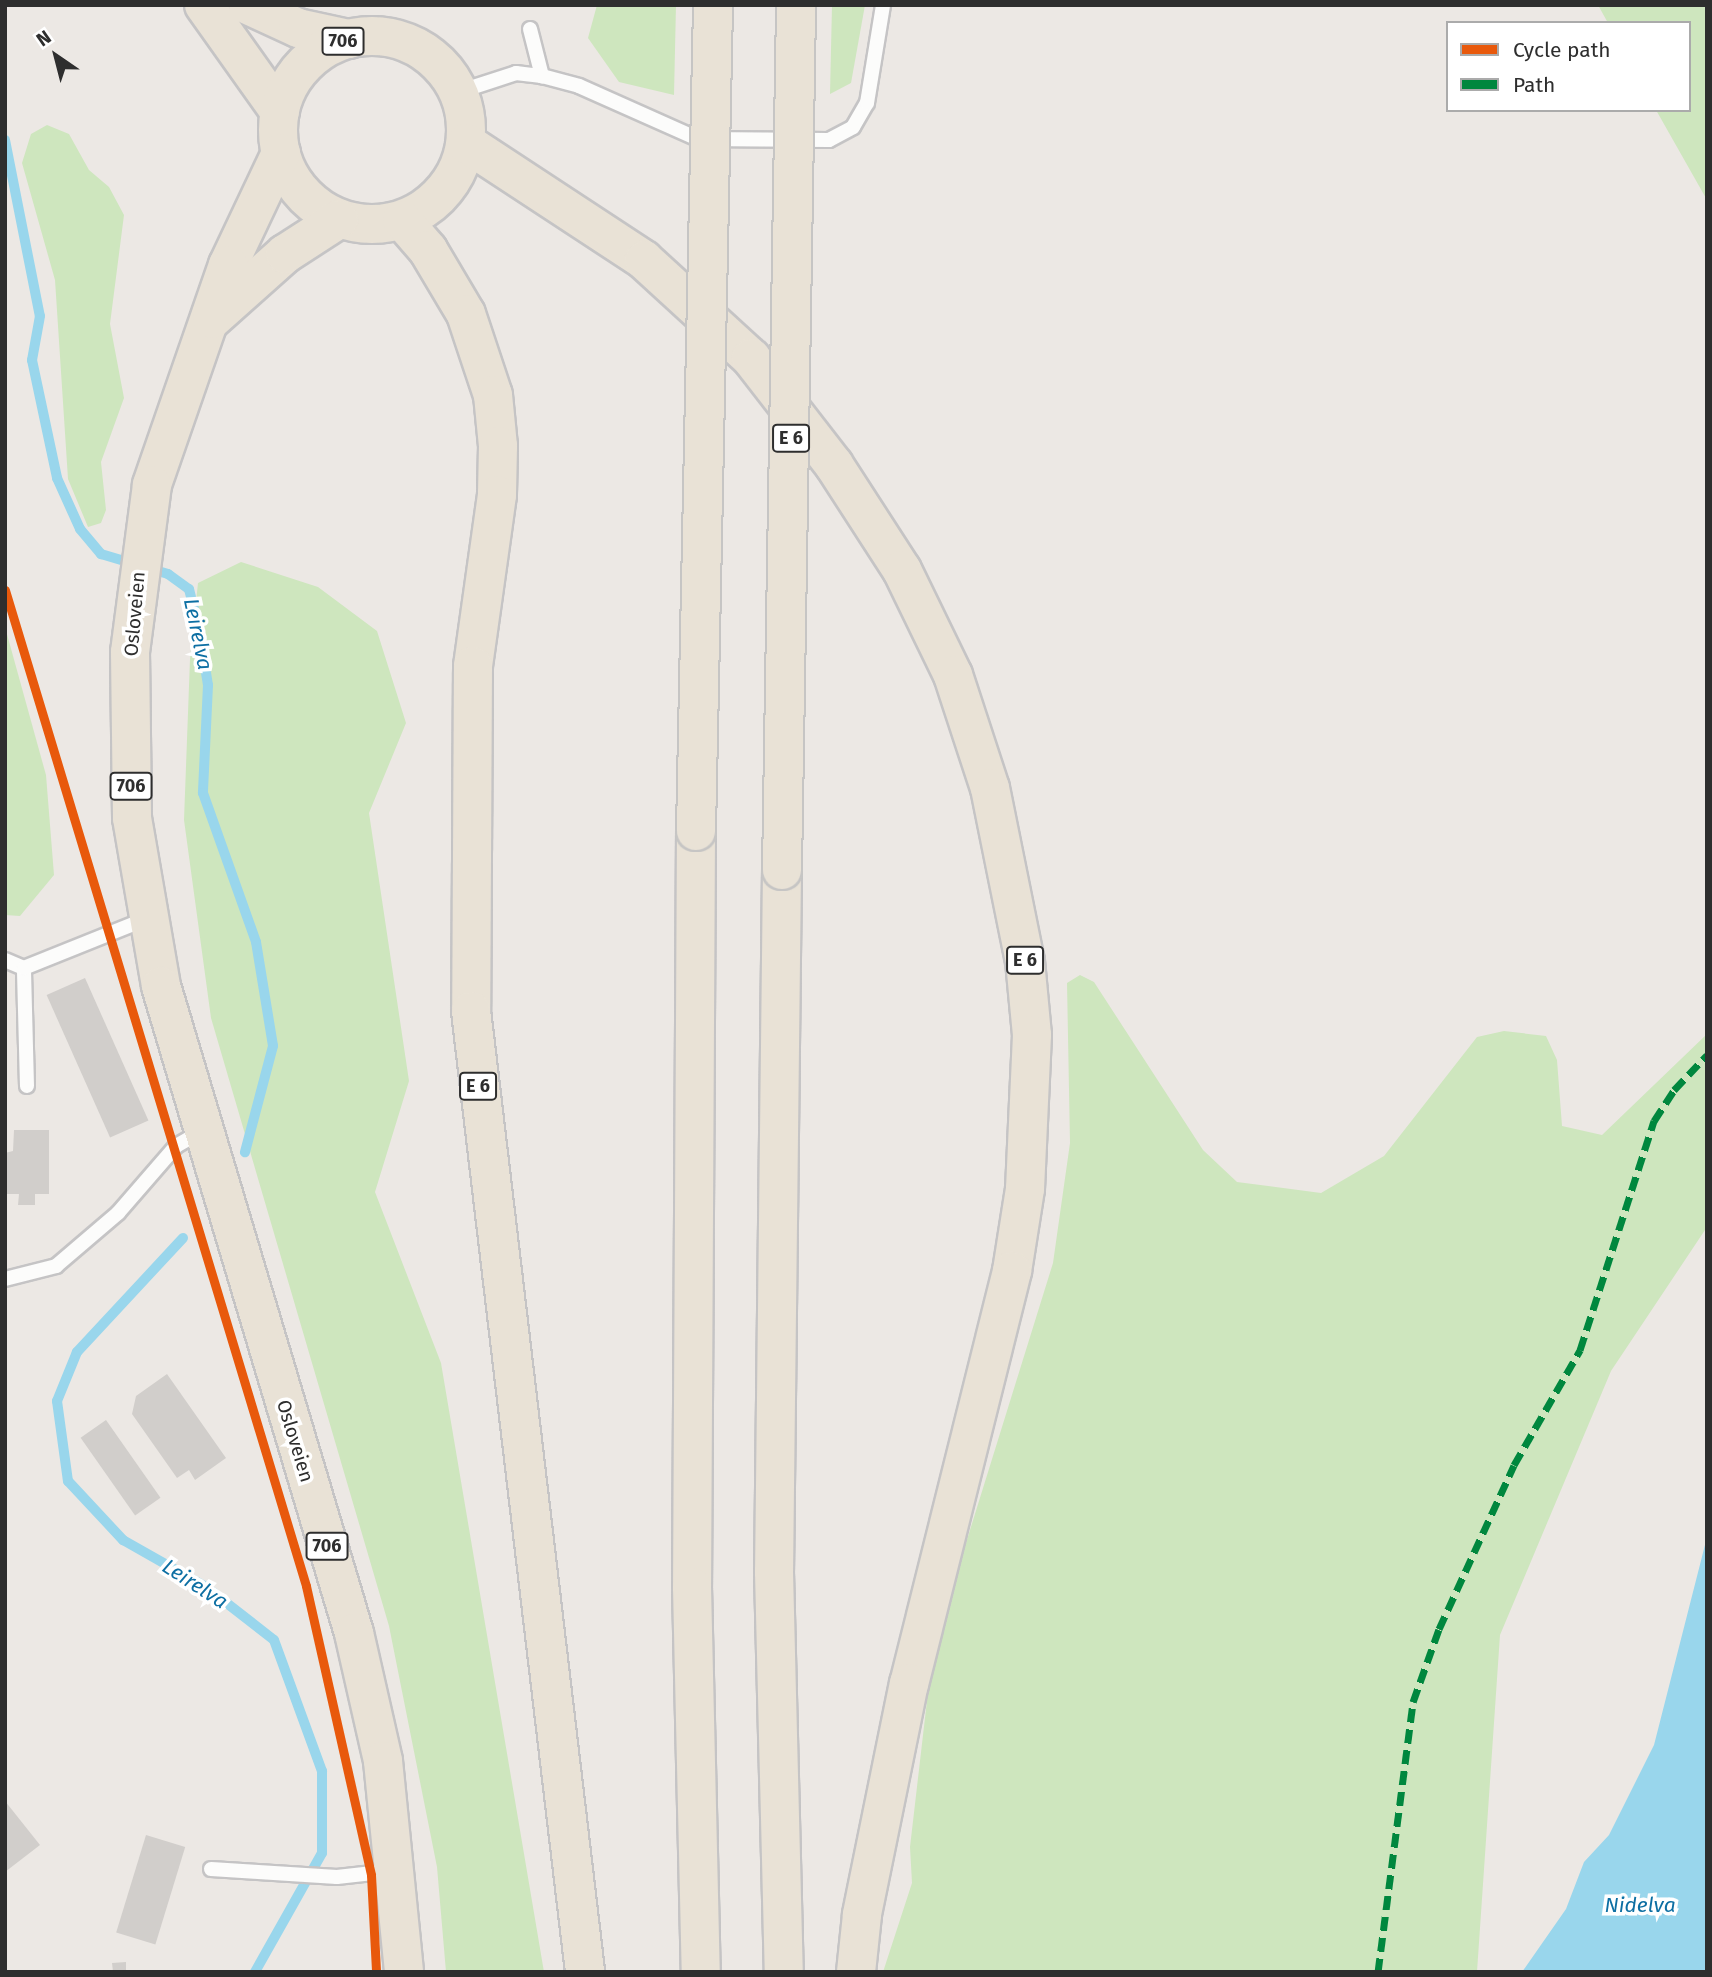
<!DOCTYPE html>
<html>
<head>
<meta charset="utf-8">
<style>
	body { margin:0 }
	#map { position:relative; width:1712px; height:1977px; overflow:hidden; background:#ece8e4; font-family:"Fira Sans",sans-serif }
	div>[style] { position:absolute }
	.green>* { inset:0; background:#cee6be }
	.water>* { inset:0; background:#99d6ec }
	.stream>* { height:10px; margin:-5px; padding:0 5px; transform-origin:5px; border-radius:5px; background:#99d6ec }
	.building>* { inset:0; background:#d1cecb; transform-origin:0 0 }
	.roads { filter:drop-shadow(2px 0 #c5c4c5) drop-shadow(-2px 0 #c5c4c5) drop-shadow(0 2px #c5c4c5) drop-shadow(0 -2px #c5c4c5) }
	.service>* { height:14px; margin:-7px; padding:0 7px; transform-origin:7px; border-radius:7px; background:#fcfcfb }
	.trunk>* { height:38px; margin:-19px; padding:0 19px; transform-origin:19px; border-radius:19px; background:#e9e2d6 }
	.trunk>.ring { margin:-19px; padding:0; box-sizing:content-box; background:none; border:38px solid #e9e2d6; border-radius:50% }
	.bridges { filter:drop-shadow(2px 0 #c6c5c4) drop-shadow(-2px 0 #c6c5c4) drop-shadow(0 2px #c6c5c4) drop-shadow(0 -2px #c6c5c4) }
	.trunk-bridge>* { height:38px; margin:-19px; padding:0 19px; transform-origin:19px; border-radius:19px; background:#e9e2d6 }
	.quiet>* { height:7px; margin-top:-3.5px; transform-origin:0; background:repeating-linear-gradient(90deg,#00873e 0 14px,transparent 0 21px) }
	.cycleway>* { height:9px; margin:-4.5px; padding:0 4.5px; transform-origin:4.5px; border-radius:4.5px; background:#e8590c }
	span { translate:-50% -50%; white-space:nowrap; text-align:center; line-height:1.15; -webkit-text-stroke:7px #fff; paint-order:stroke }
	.shield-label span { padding:2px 5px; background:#fff; border:2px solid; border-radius:5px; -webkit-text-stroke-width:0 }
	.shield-label { font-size:18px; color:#2e2e2e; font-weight:700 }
	.street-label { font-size:19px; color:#2e2e2e }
	.water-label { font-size:21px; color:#0d6fa3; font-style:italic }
	.frame { position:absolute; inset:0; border:7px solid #2e2e2e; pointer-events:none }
	.legend { position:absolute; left:1446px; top:21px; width:245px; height:91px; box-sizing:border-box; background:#fff; border:2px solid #ababab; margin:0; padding:9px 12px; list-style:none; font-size:21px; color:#2e2e2e }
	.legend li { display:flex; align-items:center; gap:14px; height:35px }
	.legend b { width:35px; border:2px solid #ababab }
	.north { position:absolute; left:21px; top:21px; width:70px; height:70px; -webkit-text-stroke:5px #fff; paint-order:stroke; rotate:325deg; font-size:19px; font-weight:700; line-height:28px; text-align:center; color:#2e2e2e }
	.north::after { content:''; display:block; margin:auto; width:24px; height:32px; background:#2e2e2e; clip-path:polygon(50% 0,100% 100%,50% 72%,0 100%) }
</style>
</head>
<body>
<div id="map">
	<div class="green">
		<div style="clip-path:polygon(597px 5px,676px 5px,674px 95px,619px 82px,588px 38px)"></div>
		<div style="clip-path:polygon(832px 5px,865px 5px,851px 83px,830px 94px)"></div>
		<div style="clip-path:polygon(1598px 5px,1707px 5px,1707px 200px,1656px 110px,1689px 110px,1689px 23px,1608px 23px)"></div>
		<div style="clip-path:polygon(47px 125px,69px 134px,89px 170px,109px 187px,124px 215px,110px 324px,124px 398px,101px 462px,106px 510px,101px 523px,88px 527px,68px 479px,55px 280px,22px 163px,31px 134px)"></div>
		<div style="clip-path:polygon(241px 562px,318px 587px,377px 631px,406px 723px,369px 813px,409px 1081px,375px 1192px,441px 1363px,544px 1972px,446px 1972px,437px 1867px,389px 1626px,211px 1018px,184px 820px,190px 659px,198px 583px)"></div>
		<div style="clip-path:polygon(5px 627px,46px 775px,54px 875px,20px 916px,5px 915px)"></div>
		<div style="clip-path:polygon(1080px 975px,1094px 982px,1203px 1150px,1237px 1182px,1321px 1193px,1384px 1156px,1477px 1037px,1504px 1031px,1546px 1036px,1557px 1060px,1562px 1126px,1602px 1135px,1707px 1034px,1707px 1227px,1611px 1371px,1500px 1635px,1477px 1972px,883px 1972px,912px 1883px,910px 1847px,933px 1649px,1053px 1263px,1070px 1143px,1067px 983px)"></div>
	</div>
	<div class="water">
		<div style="clip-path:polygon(1707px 1537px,1707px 1972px,1522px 1972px,1566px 1909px,1584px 1862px,1609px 1835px,1654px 1745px)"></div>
	</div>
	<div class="stream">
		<div style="left:5px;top:140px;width:179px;rotate:78.8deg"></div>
		<div style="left:40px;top:316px;width:45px;rotate:100.3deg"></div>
		<div style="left:32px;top:360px;width:121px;rotate:78deg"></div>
		<div style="left:57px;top:478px;width:56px;rotate:65.7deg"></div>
		<div style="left:80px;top:529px;width:33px;rotate:50deg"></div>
		<div style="left:101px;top:554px;width:70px;rotate:16.6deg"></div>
		<div style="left:168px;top:574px;width:26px;rotate:36deg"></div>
		<div style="left:189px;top:589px;width:41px;rotate:76deg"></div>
		<div style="left:199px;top:629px;width:57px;rotate:80.9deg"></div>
		<div style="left:208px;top:685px;width:108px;rotate:92.7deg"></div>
		<div style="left:203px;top:793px;width:158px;rotate:70.4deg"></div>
		<div style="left:256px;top:942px;width:105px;rotate:80.7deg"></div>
		<div style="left:273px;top:1046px;width:110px;rotate:104.8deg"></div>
		<div style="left:183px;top:1238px;width:156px;rotate:132.9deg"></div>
		<div style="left:77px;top:1352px;width:53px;rotate:112.2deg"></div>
		<div style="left:57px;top:1401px;width:81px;rotate:82.2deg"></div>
		<div style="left:68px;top:1481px;width:81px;rotate:47deg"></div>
		<div style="left:123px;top:1540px;width:95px;rotate:29.5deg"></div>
		<div style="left:206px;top:1587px;width:86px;rotate:37.9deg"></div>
		<div style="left:274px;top:1640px;width:140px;rotate:69.9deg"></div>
		<div style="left:322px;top:1771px;width:82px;rotate:90deg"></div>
		<div style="left:322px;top:1853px;width:137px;rotate:119.4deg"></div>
	</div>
	<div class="building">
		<div style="left:85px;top:978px;width:156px;height:42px;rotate:66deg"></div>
		<div style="clip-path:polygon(14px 1130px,49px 1130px,49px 1194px,35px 1194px,35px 1205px,18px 1205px,19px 1194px,5px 1194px,5px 1153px,13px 1151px)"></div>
		<div style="clip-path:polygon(167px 1374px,226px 1458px,195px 1480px,189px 1470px,177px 1478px,132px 1414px,136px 1396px)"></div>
		<div style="left:106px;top:1420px;width:95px;height:31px;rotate:55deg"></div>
		<div style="clip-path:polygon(5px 1801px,40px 1845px,5px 1872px)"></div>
		<div style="left:146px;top:1835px;width:41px;height:102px;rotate:17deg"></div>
		<div style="clip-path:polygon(126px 1962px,126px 1972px,113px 1972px,112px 1963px)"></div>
	</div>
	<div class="roads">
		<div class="service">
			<div style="left:530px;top:29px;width:49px;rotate:75.7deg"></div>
			<div style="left:458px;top:92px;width:61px;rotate:-18.1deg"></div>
			<div style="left:516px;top:73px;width:26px;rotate:7deg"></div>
			<div style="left:542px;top:76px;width:38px;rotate:15deg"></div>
			<div style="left:579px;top:86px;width:130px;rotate:24deg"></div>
			<div style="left:698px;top:139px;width:131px;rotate:0.4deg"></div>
			<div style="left:829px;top:140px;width:27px;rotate:-28deg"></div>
			<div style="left:853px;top:127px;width:28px;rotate:-60deg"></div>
			<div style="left:867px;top:103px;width:99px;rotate:-80.7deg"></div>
			<div style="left:5px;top:960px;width:21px;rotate:23deg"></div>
			<div style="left:27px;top:1086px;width:118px;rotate:-91.5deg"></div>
			<div style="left:24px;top:968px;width:131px;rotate:-21.9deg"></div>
			<div style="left:5px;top:1279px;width:53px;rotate:-14.3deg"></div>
			<div style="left:56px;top:1266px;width:82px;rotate:-40.5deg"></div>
			<div style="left:118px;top:1213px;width:89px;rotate:-49.1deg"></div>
			<div style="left:176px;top:1146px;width:28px;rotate:-30deg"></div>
			<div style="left:211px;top:1869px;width:126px;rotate:3.6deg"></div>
			<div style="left:337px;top:1877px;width:54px;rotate:-6.3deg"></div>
		</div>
		<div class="trunk">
			<div style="left:204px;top:5px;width:131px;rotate:54.6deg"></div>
			<div style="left:248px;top:5px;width:55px;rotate:24.7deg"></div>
			<div style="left:298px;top:28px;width:52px;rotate:12.2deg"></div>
			<div class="ring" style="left:278px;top:36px;width:150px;height:150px"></div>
			<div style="left:466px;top:143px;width:213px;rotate:33.3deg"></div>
			<div style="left:644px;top:260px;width:145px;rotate:42.5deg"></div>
			<div style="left:751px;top:358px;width:135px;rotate:52.2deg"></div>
			<div style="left:834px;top:465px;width:125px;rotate:57.1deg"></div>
			<div style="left:902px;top:570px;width:117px;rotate:64.1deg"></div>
			<div style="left:953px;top:675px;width:119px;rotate:71.9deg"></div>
			<div style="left:990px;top:788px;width:177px;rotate:78.6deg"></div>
			<div style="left:1025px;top:961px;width:74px;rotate:84.6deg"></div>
			<div style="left:1032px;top:1035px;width:154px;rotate:92.6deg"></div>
			<div style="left:1025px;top:1189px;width:83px;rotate:99deg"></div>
			<div style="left:1012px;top:1271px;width:425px;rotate:104deg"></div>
			<div style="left:909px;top:1683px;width:237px;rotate:101.5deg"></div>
			<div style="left:862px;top:1915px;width:57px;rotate:96deg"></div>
			<div style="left:281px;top:153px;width:124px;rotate:115.3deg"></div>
			<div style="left:228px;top:265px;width:233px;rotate:109.1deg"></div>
			<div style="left:152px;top:485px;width:168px;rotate:97.5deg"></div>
			<div style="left:130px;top:652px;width:166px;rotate:89.3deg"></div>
			<div style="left:132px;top:818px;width:170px;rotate:80.2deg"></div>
			<div style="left:161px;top:986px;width:675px;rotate:73.39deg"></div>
			<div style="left:354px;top:1633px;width:131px;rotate:77.2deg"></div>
			<div style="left:383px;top:1761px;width:212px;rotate:84.3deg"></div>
			<div style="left:402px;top:220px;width:40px;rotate:49deg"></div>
			<div style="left:428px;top:250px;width:74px;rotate:59.3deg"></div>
			<div style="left:466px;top:314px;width:85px;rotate:71.6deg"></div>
			<div style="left:493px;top:395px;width:51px;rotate:84.4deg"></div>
			<div style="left:498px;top:446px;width:49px;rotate:91.2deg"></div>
			<div style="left:497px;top:495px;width:173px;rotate:98deg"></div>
			<div style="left:473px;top:666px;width:345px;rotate:90.3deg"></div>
			<div style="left:471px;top:1011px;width:968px;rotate:83.23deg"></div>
			<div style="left:212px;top:319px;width:98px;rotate:-41.7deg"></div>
			<div style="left:285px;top:254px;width:64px;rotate:-32.9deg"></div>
			<div style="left:696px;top:831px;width:756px;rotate:90.3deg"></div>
			<div style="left:692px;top:1587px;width:385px;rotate:88.7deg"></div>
			<div style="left:782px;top:870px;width:702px;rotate:90.65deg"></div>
			<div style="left:774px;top:1572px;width:400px;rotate:88.6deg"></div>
		</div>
	</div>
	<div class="bridges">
		<div class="trunk-bridge">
			<div style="left:696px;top:831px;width:826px;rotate:-88.82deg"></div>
			<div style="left:782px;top:870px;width:865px;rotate:-89.07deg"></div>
		</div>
	</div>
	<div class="quiet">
		<div style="left:1378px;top:1972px;width:272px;rotate:-82.6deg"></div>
		<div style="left:1413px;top:1702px;width:77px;rotate:-70.4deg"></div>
		<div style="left:1439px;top:1629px;width:180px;rotate:-65.4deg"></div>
		<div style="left:1514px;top:1465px;width:133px;rotate:-60.1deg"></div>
		<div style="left:1580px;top:1350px;width:241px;rotate:-72.1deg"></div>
		<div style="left:1654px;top:1121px;width:37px;rotate:-57deg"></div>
		<div style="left:1674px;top:1090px;width:48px;rotate:-46.7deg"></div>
	</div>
	<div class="cycleway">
		<div style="left:5px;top:590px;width:1040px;rotate:73.18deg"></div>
		<div style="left:306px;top:1586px;width:296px;rotate:77.3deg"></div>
		<div style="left:371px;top:1875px;width:97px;rotate:87deg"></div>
	</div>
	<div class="shield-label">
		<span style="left:343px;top:41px">706</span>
		<span style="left:791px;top:438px">E 6</span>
		<span style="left:131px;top:786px">706</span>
		<span style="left:1025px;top:960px">E 6</span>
		<span style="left:478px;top:1086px">E 6</span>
		<span style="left:327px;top:1546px">706</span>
	</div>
	<div class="street-label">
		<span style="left:135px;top:614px;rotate:-85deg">Osloveien</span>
		<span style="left:295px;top:1441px;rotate:73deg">Osloveien</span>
	</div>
	<div class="water-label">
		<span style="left:198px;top:634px;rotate:78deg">Leirelva</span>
		<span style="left:195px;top:1584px;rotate:33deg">Leirelva</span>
		<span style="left:1640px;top:1905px">Nidelva</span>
	</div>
	<div class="frame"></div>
	<ul class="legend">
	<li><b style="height:9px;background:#e8590c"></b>Cycle path</li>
	<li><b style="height:9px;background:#00873e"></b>Path</li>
	</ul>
	<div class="north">N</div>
</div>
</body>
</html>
